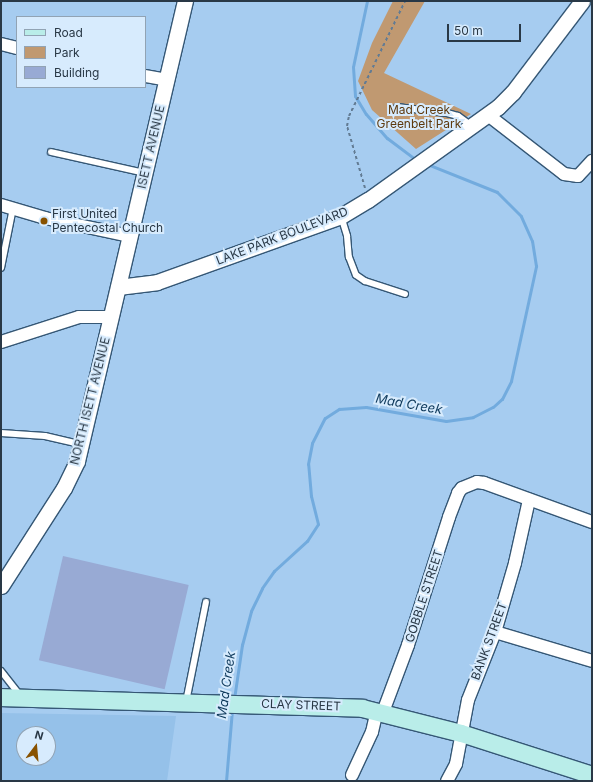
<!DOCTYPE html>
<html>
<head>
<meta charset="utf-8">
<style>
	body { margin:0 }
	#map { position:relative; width:593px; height:782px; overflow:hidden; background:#a6ccf0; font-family:Inter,sans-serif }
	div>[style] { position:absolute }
	.built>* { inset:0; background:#95c1e9 }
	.green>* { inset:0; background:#c09971 }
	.stream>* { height:3px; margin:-1.5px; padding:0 1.5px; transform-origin:1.5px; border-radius:1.5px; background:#72abde }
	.building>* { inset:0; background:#98aad4; transform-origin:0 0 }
	.path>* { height:2px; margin-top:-1px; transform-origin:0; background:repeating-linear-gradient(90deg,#627b93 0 3px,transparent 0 6px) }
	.roads { filter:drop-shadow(1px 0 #355775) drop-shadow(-1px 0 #355775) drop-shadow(0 1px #355775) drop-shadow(0 -1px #355775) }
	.service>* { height:6px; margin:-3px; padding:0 3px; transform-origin:3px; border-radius:3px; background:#fff }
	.minor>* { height:12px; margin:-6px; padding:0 6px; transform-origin:6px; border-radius:6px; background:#fff }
	.tertiary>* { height:15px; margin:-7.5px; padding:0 7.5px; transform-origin:7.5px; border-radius:7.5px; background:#fff }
	.secondary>* { height:17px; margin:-8.5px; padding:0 8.5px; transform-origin:8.5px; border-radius:8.5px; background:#b9ede9 }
	.dots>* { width:11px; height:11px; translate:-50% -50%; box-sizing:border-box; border:2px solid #d7ebfd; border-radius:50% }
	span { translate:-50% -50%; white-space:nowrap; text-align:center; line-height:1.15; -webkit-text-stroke:4px #d7ebfd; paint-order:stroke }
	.park-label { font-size:12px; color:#5d390d }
	.street-label { font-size:12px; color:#293846 }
	.poi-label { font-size:12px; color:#293846 }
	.left { translate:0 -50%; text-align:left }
	.water-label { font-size:13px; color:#0f3a5c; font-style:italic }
	.frame { position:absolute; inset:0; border:2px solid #293846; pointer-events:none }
	.legend { position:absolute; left:16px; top:16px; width:130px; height:72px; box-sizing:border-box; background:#d7ebfd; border:1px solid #91a3b4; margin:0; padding:5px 7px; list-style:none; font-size:12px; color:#293846 }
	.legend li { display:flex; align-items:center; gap:8px; height:20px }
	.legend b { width:20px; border:1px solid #91a3b4 }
	.north { position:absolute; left:16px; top:726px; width:40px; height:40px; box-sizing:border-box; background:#d7ebfd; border:1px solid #91a3b4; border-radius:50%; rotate:16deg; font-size:11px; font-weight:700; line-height:16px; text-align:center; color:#293846 }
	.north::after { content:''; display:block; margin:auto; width:14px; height:18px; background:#885200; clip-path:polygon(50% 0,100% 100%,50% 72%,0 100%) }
	.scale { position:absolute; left:447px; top:24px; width:74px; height:18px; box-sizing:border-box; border:2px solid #293846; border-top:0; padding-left:5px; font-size:12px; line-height:14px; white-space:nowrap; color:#293846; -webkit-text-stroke:3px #d7ebfd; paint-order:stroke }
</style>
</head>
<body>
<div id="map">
	<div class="built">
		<div style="clip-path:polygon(evenodd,1px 713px,176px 716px,167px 781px,1px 781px,1px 713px,24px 734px,48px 734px,48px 758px,24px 758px,24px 734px)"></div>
	</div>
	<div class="green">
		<div style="clip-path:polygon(393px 1px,425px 1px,384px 73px,471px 114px,416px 149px,372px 110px,358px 81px,372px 43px)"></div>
	</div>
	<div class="stream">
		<div style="left:367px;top:1px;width:67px;rotate:102deg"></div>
		<div style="left:353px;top:67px;width:29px;rotate:86deg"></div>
		<div style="left:355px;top:96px;width:21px;rotate:59deg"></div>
		<div style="left:366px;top:114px;width:32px;rotate:49deg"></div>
		<div style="left:387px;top:138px;width:36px;rotate:37deg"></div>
		<div style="left:234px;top:699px;width:55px;rotate:-81.6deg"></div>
		<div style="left:242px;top:645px;width:35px;rotate:-75deg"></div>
		<div style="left:251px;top:611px;width:25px;rotate:-64deg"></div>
		<div style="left:262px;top:588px;width:21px;rotate:-55deg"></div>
		<div style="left:274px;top:571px;width:45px;rotate:-42.3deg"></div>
		<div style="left:307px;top:541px;width:20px;rotate:-57deg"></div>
		<div style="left:318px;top:524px;width:29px;rotate:-104deg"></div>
		<div style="left:311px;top:496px;width:32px;rotate:-95deg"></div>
		<div style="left:308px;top:464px;width:21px;rotate:-79deg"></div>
		<div style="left:312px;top:443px;width:28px;rotate:-63deg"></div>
		<div style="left:325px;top:418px;width:17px;rotate:-33deg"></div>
		<div style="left:339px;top:409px;width:27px;rotate:-4deg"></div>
		<div style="left:366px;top:407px;width:81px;rotate:9.9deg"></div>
		<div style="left:446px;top:421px;width:27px;rotate:-8deg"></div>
		<div style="left:473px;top:417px;width:22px;rotate:-27deg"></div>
		<div style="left:493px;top:407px;width:12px;rotate:-42deg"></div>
		<div style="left:502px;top:399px;width:20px;rotate:-63deg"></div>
		<div style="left:511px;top:381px;width:118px;rotate:-77.7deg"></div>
		<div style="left:536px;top:266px;width:25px;rotate:-99deg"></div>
		<div style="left:532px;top:241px;width:27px;rotate:-114deg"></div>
		<div style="left:521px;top:216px;width:34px;rotate:-135deg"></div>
		<div style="left:497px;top:192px;width:75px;rotate:-158.2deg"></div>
		<div style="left:226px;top:781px;width:72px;rotate:-85.2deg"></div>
	</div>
	<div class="building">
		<div style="left:63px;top:556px;width:129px;height:107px;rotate:13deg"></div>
	</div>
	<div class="path">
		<div style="left:365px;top:188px;width:65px;rotate:-106.2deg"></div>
		<div style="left:347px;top:126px;width:10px;rotate:-79deg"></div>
		<div style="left:349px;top:116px;width:128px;rotate:-64deg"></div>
	</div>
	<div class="roads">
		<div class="service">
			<div style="left:397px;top:107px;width:50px;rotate:6.8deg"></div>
			<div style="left:447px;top:113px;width:11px;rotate:15deg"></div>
			<div style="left:458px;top:116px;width:17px;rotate:36deg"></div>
			<div style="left:51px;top:152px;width:96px;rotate:12.6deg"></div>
			<div style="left:341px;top:216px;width:21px;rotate:73deg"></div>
			<div style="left:347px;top:236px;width:21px;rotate:85deg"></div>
			<div style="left:349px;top:257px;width:19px;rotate:69deg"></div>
			<div style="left:356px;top:275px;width:11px;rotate:34deg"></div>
			<div style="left:365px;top:281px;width:42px;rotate:18deg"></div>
			<div style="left:1px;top:268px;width:61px;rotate:-78.7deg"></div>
			<div style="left:1px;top:433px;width:44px;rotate:3.9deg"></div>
			<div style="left:45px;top:436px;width:37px;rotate:13deg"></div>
			<div style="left:1px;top:671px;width:31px;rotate:52deg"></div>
			<div style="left:186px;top:702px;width:102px;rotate:-78.7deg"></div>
		</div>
		<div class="minor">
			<div style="left:1px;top:44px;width:16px;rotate:14deg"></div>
			<div style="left:145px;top:76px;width:22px;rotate:10deg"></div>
			<div style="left:488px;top:115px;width:96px;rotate:37.8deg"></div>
			<div style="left:564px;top:174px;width:14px;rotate:8deg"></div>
			<div style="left:578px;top:176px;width:21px;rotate:-47deg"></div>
			<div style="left:1px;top:205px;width:46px;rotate:16.5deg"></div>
			<div style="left:45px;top:218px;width:87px;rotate:12deg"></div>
			<div style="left:1px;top:342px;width:82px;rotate:-17.8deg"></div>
			<div style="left:79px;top:317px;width:32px"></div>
			<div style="left:495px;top:632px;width:101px;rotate:16.6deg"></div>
			<div style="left:383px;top:712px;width:72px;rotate:-69.5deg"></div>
			<div style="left:408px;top:645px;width:134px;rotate:-72.2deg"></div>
			<div style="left:449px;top:517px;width:26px;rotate:-69deg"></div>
			<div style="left:458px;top:493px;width:6px;rotate:-51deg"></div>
			<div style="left:462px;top:488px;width:16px;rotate:-22deg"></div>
			<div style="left:477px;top:482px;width:7px;rotate:8deg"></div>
			<div style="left:484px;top:483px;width:115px;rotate:19.9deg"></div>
			<div style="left:352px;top:775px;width:47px;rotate:-65.1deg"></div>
			<div style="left:372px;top:732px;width:22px;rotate:-77deg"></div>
			<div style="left:447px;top:781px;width:19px;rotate:-62deg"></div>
			<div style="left:456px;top:764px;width:65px;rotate:-79.4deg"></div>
			<div style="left:468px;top:700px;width:73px;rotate:-68.3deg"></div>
			<div style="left:495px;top:632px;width:72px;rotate:-73.8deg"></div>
			<div style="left:515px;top:563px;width:65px;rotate:-77.5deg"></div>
		</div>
		<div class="tertiary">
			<div style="left:118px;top:287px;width:39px;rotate:-7deg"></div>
			<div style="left:157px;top:282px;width:195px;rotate:-19.7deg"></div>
			<div style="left:341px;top:216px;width:31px;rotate:-31deg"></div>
			<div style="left:368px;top:200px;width:160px;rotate:-35.6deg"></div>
			<div style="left:498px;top:107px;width:21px;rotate:-45deg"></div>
			<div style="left:513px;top:92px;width:114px;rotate:-52.8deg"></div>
			<div style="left:1px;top:586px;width:117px;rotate:-57.3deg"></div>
			<div style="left:64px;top:488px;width:30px;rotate:-64deg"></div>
			<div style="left:77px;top:461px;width:473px;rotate:-76.8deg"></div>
		</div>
		<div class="secondary">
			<div style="left:1px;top:697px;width:361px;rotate:1.7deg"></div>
			<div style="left:362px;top:708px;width:102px;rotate:14.2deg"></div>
			<div style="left:461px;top:733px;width:138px;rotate:17.8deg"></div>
		</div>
	</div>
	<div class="dots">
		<div style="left:44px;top:221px;background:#885200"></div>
	</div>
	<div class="park-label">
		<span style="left:419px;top:117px">Mad Creek<br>Greenbelt Park</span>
	</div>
	<div class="street-label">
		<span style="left:151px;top:147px;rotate:-77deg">ISETT AVENUE</span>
		<span style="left:282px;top:236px;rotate:-21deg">LAKE PARK BOULEVARD</span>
		<span style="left:90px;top:401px;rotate:-76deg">NORTH ISETT AVENUE</span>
		<span style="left:424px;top:596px;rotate:-72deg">GOBBLE STREET</span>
		<span style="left:489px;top:641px;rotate:-70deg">BANK STREET</span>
		<span style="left:301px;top:705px;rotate:2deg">CLAY STREET</span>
	</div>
	<div class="poi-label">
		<span class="left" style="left:52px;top:221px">First United<br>Pentecostal Church</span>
	</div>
	<div class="water-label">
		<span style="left:409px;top:404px;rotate:10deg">Mad Creek</span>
		<span style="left:226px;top:685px;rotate:-82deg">Mad Creek</span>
	</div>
	<div class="frame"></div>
	<ul class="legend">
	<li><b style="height:5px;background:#b9ede9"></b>Road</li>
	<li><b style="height:11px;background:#c09971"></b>Park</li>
	<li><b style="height:11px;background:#98aad4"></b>Building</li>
	</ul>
	<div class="north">N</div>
	<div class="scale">50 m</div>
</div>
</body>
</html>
